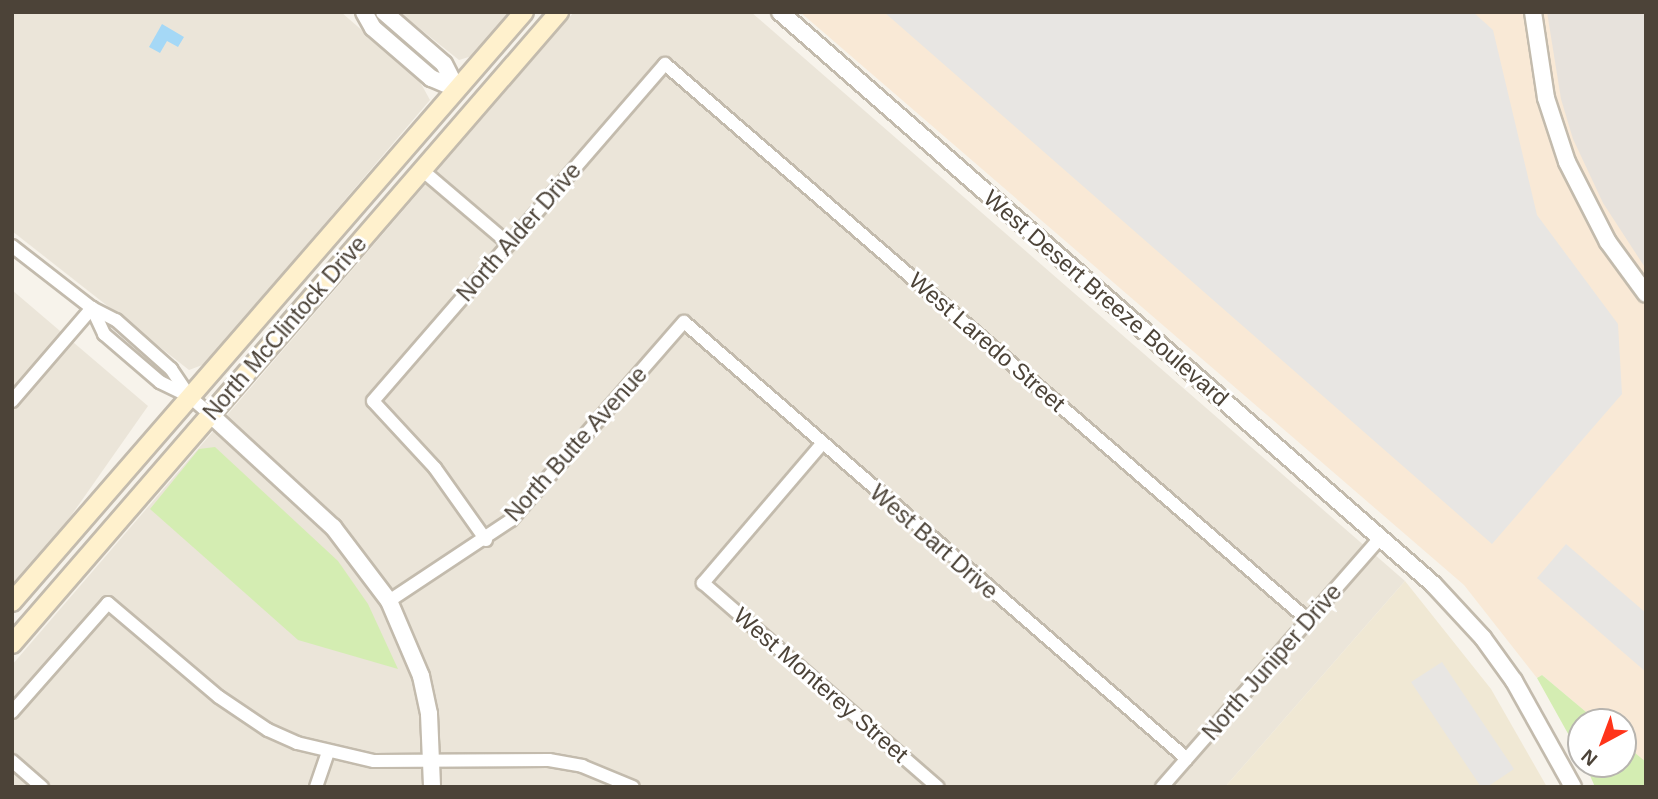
<!DOCTYPE html>
<html>
<head>
<meta charset="utf-8">
<style>
	body { margin:0 }
	#map { position:relative; width:1658px; height:799px; overflow:hidden; background:#f7f3eb; font-family:Helvetica,sans-serif }
	div>[style] { position:absolute }
	.residential>* { inset:0; background:#ebe5d9 }
	.commercial>* { inset:0; background:#f9e9d6 }
	.industrial>* { inset:0; background:#e7e2dc }
	.education>* { inset:0; background:#f0e8d4 }
	.green>* { inset:0; background:#d4edb2 }
	.parking>* { inset:0; background:#e8e6e3 }
	.water>* { inset:0; background:#a5d8f6 }
	.roads { filter:drop-shadow(2px 0 #c3bbad) drop-shadow(-2px 0 #c3bbad) drop-shadow(0 2px #c3bbad) drop-shadow(0 -2px #c3bbad) }
	.minor>* { height:12px; margin:-6px; padding:0 6px; transform-origin:6px; border-radius:6px; background:#fff }
	.tertiary>* { height:16px; margin:-8px; padding:0 8px; transform-origin:8px; border-radius:8px; background:#fff }
	.secondary>* { height:18px; margin:-9px; padding:0 9px; transform-origin:9px; border-radius:9px; background:#fff1cd }
	span { translate:-50% -50%; white-space:nowrap; text-align:center; line-height:1.15; -webkit-text-stroke:6px #fff; paint-order:stroke }
	.street-label { font-size:23px; color:#4c4338 }
	.frame { position:absolute; inset:0; border:14px solid #4c4338; pointer-events:none }
	.north { position:absolute; left:1567px; top:708px; width:70px; height:70px; box-sizing:border-box; background:#fff; border:2px solid #b7b4af; border-radius:50%; rotate:221deg; font-size:19px; font-weight:700; line-height:28px; text-align:center; color:#4c4338 }
	.north::after { content:''; display:block; margin:auto; width:24px; height:32px; background:#ff341a; clip-path:polygon(50% 0,100% 100%,50% 72%,0 100%) }
</style>
</head>
<body>
<div id="map">
	<div class="residential">
		<div style="clip-path:polygon(12px 12px,341px 12px,419px 80px,430px 100px,205px 364px,189px 370px,12px 231px)"></div>
		<div style="clip-path:polygon(399px 12px,510px 12px,472px 56px,459px 60px)"></div>
		<div style="clip-path:polygon(574px 12px,751px 12px,1405px 581px,1225px 787px,12px 787px,12px 665px)"></div>
		<div style="clip-path:polygon(12px 290px,148px 406px,21px 587px,12px 579px)"></div>
	</div>
	<div class="commercial">
		<div style="clip-path:polygon(800px 12px,1646px 12px,1646px 762px,1623px 743px,1623px 722px,1598px 722px,1542px 675px,1537px 678px,1464px 585px)"></div>
	</div>
	<div class="industrial">
		<div style="clip-path:polygon(1547px 12px,1646px 12px,1646px 269px,1603px 203px,1573px 139px,1561px 99px)"></div>
	</div>
	<div class="education">
		<div style="clip-path:polygon(1405px 581px,1491px 689px,1547px 787px,1225px 787px)"></div>
	</div>
	<div class="green">
		<div style="clip-path:polygon(215px 447px,338px 561px,368px 604px,398px 669px,298px 640px,150px 509px,199px 449px)"></div>
		<div style="clip-path:polygon(1542px 675px,1598px 722px,1581px 722px,1581px 757px,1537px 678px)"></div>
		<div style="clip-path:polygon(1623px 743px,1646px 762px,1646px 787px,1595px 787px,1585px 764px,1623px 764px)"></div>
	</div>
	<div class="parking">
		<div style="clip-path:polygon(884px 12px,1473px 12px,1493px 30px,1537px 215px,1618px 324px,1622px 394px,1492px 544px)"></div>
		<div style="clip-path:polygon(1566px 544px,1646px 613px,1646px 672px,1537px 578px)"></div>
		<div style="clip-path:polygon(1442px 662px,1514px 769px,1487px 787px,1481px 787px,1411px 682px)"></div>
	</div>
	<div class="water">
		<div style="clip-path:polygon(162px 24px,184px 37px,178px 47px,167px 41px,160px 53px,149px 47px)"></div>
	</div>
	<div class="roads">
		<div class="minor">
			<div style="left:422px;top:170px;width:114px;rotate:40.4deg"></div>
			<div style="left:12px;top:246px;width:101px;rotate:37.8deg"></div>
			<div style="left:92px;top:308px;width:27px;rotate:27deg"></div>
			<div style="left:116px;top:320px;width:74px;rotate:41.7deg"></div>
			<div style="left:171px;top:369px;width:32px;rotate:56deg"></div>
			<div style="left:189px;top:396px;width:29px;rotate:41deg"></div>
			<div style="left:92px;top:308px;width:29px;rotate:65deg"></div>
			<div style="left:104px;top:334px;width:74px;rotate:40.6deg"></div>
			<div style="left:160px;top:382px;width:30px;rotate:26deg"></div>
			<div style="left:12px;top:401px;width:123px;rotate:-49.3deg"></div>
			<div style="left:821px;top:445px;width:182px;rotate:130.5deg"></div>
			<div style="left:703px;top:583px;width:311px;rotate:41deg"></div>
			<div style="left:486px;top:540px;width:88px;rotate:-125.3deg"></div>
			<div style="left:435px;top:468px;width:91px;rotate:-132.8deg"></div>
			<div style="left:373px;top:401px;width:446px;rotate:-49.1deg"></div>
			<div style="left:665px;top:64px;width:850px;rotate:40.85deg"></div>
			<div style="left:389px;top:601px;width:146px;rotate:-33.6deg"></div>
			<div style="left:511px;top:520px;width:263px;rotate:-48.9deg"></div>
			<div style="left:684px;top:322px;width:666px;rotate:40.98deg"></div>
			<div style="left:12px;top:712px;width:145px;rotate:-48.6deg"></div>
			<div style="left:108px;top:603px;width:145px;rotate:40.3deg"></div>
			<div style="left:219px;top:697px;width:59px;rotate:34deg"></div>
			<div style="left:268px;top:730px;width:32px;rotate:24deg"></div>
			<div style="left:297px;top:743px;width:79px;rotate:13.2deg"></div>
			<div style="left:374px;top:761px;width:175px;rotate:-0.3deg"></div>
			<div style="left:549px;top:760px;width:34px;rotate:10deg"></div>
			<div style="left:582px;top:766px;width:55px;rotate:22.4deg"></div>
			<div style="left:12px;top:761px;width:40px;rotate:41deg"></div>
			<div style="left:316px;top:787px;width:37px;rotate:-71deg"></div>
			<div style="left:1162px;top:787px;width:332px;rotate:-48.8deg"></div>
		</div>
		<div class="tertiary">
			<div style="left:364px;top:12px;width:18px;rotate:61deg"></div>
			<div style="left:373px;top:28px;width:77px;rotate:40.8deg"></div>
			<div style="left:431px;top:78px;width:28px;rotate:23deg"></div>
			<div style="left:384px;top:12px;width:79px;rotate:40.9deg"></div>
			<div style="left:444px;top:64px;width:28px;rotate:63deg"></div>
			<div style="left:780px;top:12px;width:868px;rotate:41.22deg"></div>
			<div style="left:1433px;top:584px;width:74px;rotate:47.2deg"></div>
			<div style="left:1483px;top:638px;width:53px;rotate:54.2deg"></div>
			<div style="left:1514px;top:681px;width:121px;rotate:60.9deg"></div>
			<div style="left:1533px;top:12px;width:87px;rotate:81.4deg"></div>
			<div style="left:1546px;top:98px;width:67px;rotate:71.8deg"></div>
			<div style="left:1567px;top:162px;width:90px;rotate:62.9deg"></div>
			<div style="left:1608px;top:242px;width:64px;rotate:53.8deg"></div>
			<div style="left:211px;top:415px;width:166px;rotate:42.6deg"></div>
			<div style="left:333px;top:527px;width:93px;rotate:52.9deg"></div>
			<div style="left:389px;top:601px;width:82px;rotate:66.9deg"></div>
			<div style="left:421px;top:676px;width:39px;rotate:78deg"></div>
			<div style="left:429px;top:714px;width:73px;rotate:87.6deg"></div>
		</div>
		<div class="secondary">
			<div style="left:12px;top:602px;width:781px;rotate:-49.05deg"></div>
			<div style="left:12px;top:644px;width:836px;rotate:-49.12deg"></div>
		</div>
	</div>
	<div class="street-label">
		<span style="left:519px;top:232px;rotate:-49deg">North Alder Drive</span>
		<span style="left:1106px;top:298px;rotate:41deg">West Desert Breeze Boulevard</span>
		<span style="left:285px;top:328px;rotate:-49deg">North McClintock Drive</span>
		<span style="left:987px;top:342px;rotate:41deg">West Laredo Street</span>
		<span style="left:576px;top:444px;rotate:-48deg">North Butte Avenue</span>
		<span style="left:934px;top:542px;rotate:41deg">West Bart Drive</span>
		<span style="left:1272px;top:662px;rotate:-49deg">North Juniper Drive</span>
		<span style="left:821px;top:685px;rotate:41deg">West Monterey Street</span>
	</div>
	<div class="frame"></div>
	<div class="north">N</div>
</div>
</body>
</html>
